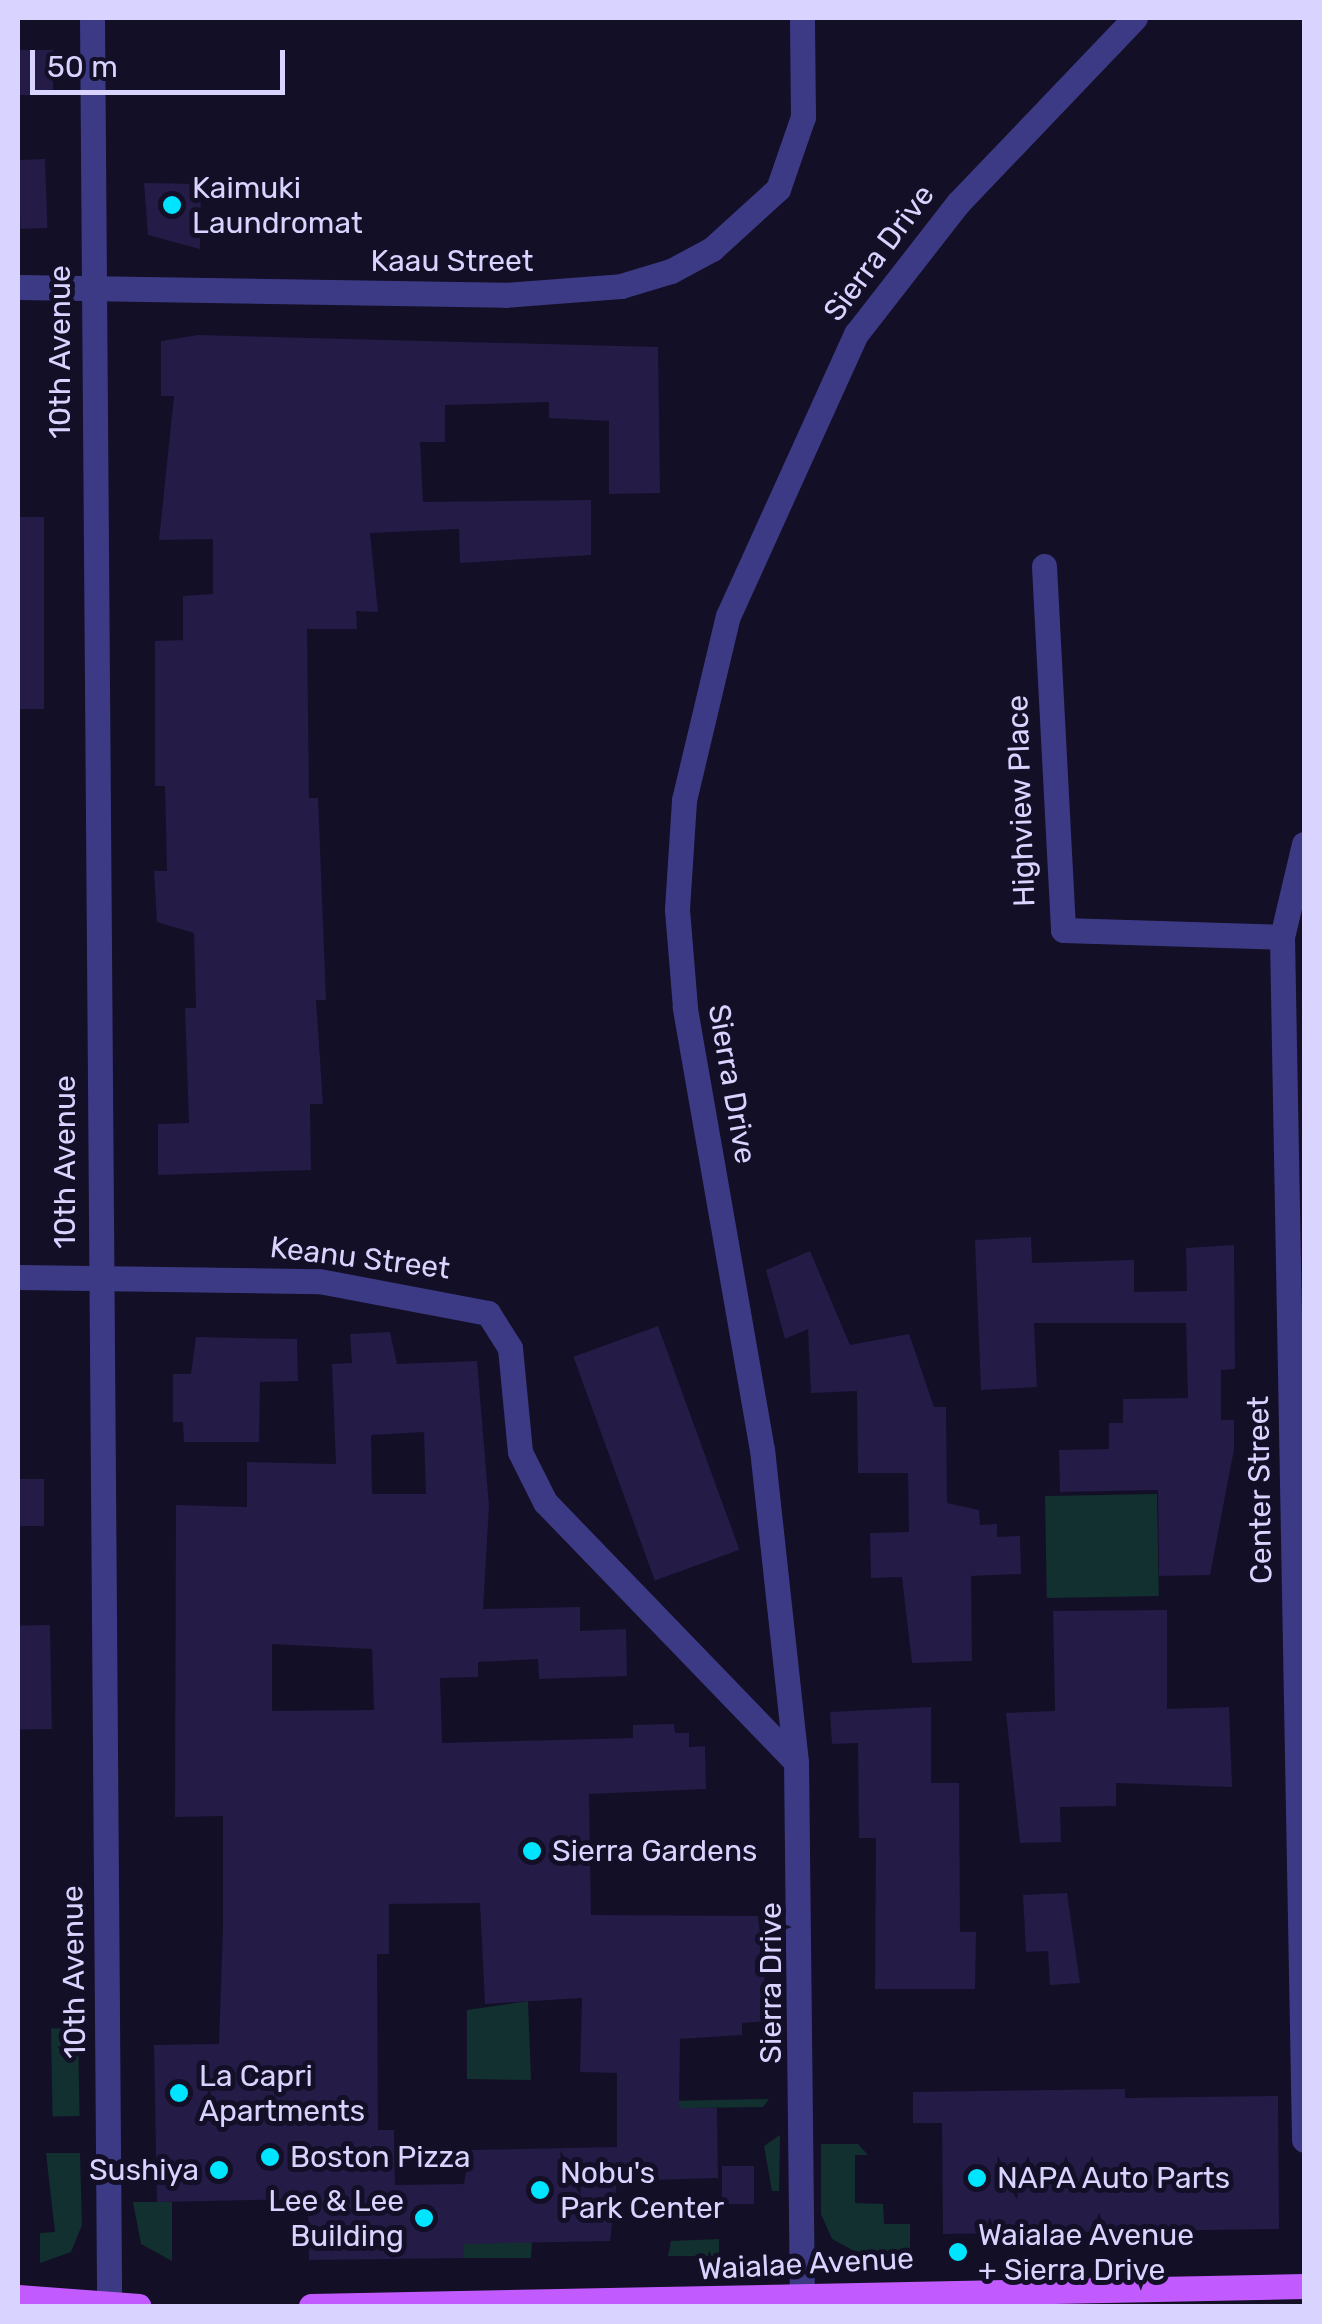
<!DOCTYPE html>
<html>
<head>
<meta charset="utf-8">
<style>
	body { margin:0 }
	#map { position:relative; width:1322px; height:2324px; overflow:hidden; background:#130f26; font-family:Rubik,sans-serif }
	div>[style] { position:absolute }
	.green>* { inset:0; background:#12302f; transform-origin:0 0 }
	.building>* { inset:0; background:#241b47; transform-origin:0 0 }
	.minor>* { height:25px; margin:-12.5px; padding:0 12.5px; transform-origin:12.5px; border-radius:12.5px; background:#3d3a85 }
	.major>* { height:25px; margin:-12.5px; padding:0 12.5px; transform-origin:12.5px; border-radius:12.5px; background:#c25bff }
	.dots>* { width:28px; height:28px; translate:-50% -50%; box-sizing:border-box; border:5px solid #130f26; border-radius:50% }
	span { translate:-50% -50%; white-space:nowrap; text-align:center; line-height:1.15; -webkit-text-stroke:10px #130f26; paint-order:stroke }
	.poi-label { font-size:30px; color:#d9d4ff }
	.left { translate:0 -50%; text-align:left }
	.right { translate:-100% -50%; text-align:right }
	.street-label { font-size:30px; color:#d9d4ff }
	.frame { position:absolute; inset:0; border:20px solid #d9d4ff; pointer-events:none }
	.scale { position:absolute; left:30px; top:50px; width:255px; height:45px; box-sizing:border-box; border:5px solid #d9d4ff; border-top:0; padding-left:12px; font-size:30px; line-height:35px; white-space:nowrap; color:#d9d4ff; -webkit-text-stroke:8px #130f26; paint-order:stroke }
</style>
</head>
<body>
<div id="map">
	<div class="green">
		<div style="left:1157px;top:1494px;width:102px;height:112px;rotate:89deg"></div>
		<div style="clip-path:polygon(528px 2001px,531px 2080px,467px 2079px,467px 2010px)"></div>
		<div style="left:78px;top:2028px;width:88px;height:27px;rotate:89deg"></div>
		<div style="clip-path:polygon(769px 2099px,763px 2107px,617px 2109px,617px 2102px)"></div>
		<div style="clip-path:polygon(780px 2135px,779px 2191px,772px 2191px,764px 2146px)"></div>
		<div style="clip-path:polygon(821px 2144px,858px 2144px,868px 2155px,855px 2155px,855px 2203px,883px 2204px,884px 2224px,910px 2224px,910px 2256px,858px 2253px,832px 2239px,821px 2214px)"></div>
		<div style="clip-path:polygon(46px 2153px,80px 2153px,82px 2225px,71px 2252px,40px 2263px,40px 2233px,55px 2232px)"></div>
		<div style="clip-path:polygon(133px 2202px,172px 2202px,172px 2261px,141px 2244px)"></div>
		<div style="clip-path:polygon(464px 2237px,532px 2242px,531px 2258px,464px 2258px)"></div>
		<div style="clip-path:polygon(719px 2239px,719px 2256px,668px 2256px,671px 2241px)"></div>
	</div>
	<div class="building">
		<div style="left:53px;top:50px;width:45px;height:35px;rotate:90deg"></div>
		<div style="left:45px;top:159px;width:69px;height:27px;rotate:88deg"></div>
		<div style="clip-path:polygon(144px 183px,201px 184px,200px 249px,148px 235px)"></div>
		<div style="clip-path:polygon(198px 335px,658px 347px,660px 493px,609px 494px,609px 421px,549px 418px,549px 402px,445px 405px,445px 442px,420px 442px,423px 502px,591px 500px,591px 555px,460px 563px,459px 529px,370px 533px,378px 612px,356px 611px,357px 629px,307px 629px,309px 798px,318px 798px,326px 1000px,316px 1000px,323px 1104px,310px 1104px,311px 1170px,158px 1175px,158px 1124px,189px 1123px,185px 1008px,196px 1008px,194px 933px,157px 922px,154px 871px,167px 871px,165px 786px,155px 786px,155px 641px,183px 640px,183px 596px,213px 594px,213px 539px,159px 540px,174px 396px,161px 396px,161px 341px)"></div>
		<div style="left:18px;top:517px;width:26px;height:192px"></div>
		<div style="clip-path:polygon(1031px 1237px,1032px 1263px,1134px 1260px,1134px 1292px,1187px 1291px,1186px 1248px,1234px 1245px,1235px 1369px,1221px 1370px,1221px 1420px,1234px 1420px,1234px 1449px,1210px 1575px,1159px 1576px,1158px 1490px,1060px 1492px,1059px 1450px,1109px 1449px,1109px 1423px,1123px 1423px,1123px 1399px,1188px 1398px,1186px 1323px,1034px 1323px,1037px 1387px,981px 1390px,975px 1240px)"></div>
		<div style="clip-path:polygon(810px 1251px,850px 1345px,909px 1334px,934px 1407px,946px 1407px,947px 1503px,979px 1510px,980px 1525px,997px 1524px,997px 1537px,1020px 1536px,1021px 1574px,971px 1576px,972px 1661px,912px 1663px,902px 1577px,871px 1578px,870px 1533px,909px 1532px,908px 1473px,858px 1473px,857px 1391px,811px 1393px,808px 1329px,785px 1339px,766px 1270px)"></div>
		<div style="left:658px;top:1326px;width:238px;height:90px;rotate:70deg"></div>
		<div style="clip-path:polygon(evenodd,390px 1332px,397px 1364px,477px 1361px,489px 1506px,483px 1609px,580px 1607px,580px 1631px,626px 1629px,627px 1676px,539px 1679px,538px 1659px,478px 1662px,478px 1677px,440px 1678px,442px 1743px,633px 1738px,633px 1725px,674px 1724px,675px 1733px,689px 1733px,689px 1747px,705px 1746px,706px 1789px,589px 1794px,591px 1915px,758px 1916px,769px 2021px,742px 2023px,742px 2035px,680px 2039px,679px 2108px,717px 2108px,718px 2178px,617px 2181px,610px 2241px,464px 2244px,464px 2258px,309px 2260px,308px 2199px,157px 2202px,154px 2045px,219px 2044px,223px 1925px,223px 1816px,175px 1817px,176px 1505px,247px 1507px,247px 1462px,336px 1464px,332px 1364px,352px 1363px,350px 1334px,390px 1332px,424px 1432px,426px 1494px,372px 1494px,371px 1435px,424px 1432px,390px 1332px,272px 1644px,372px 1649px,374px 1710px,272px 1711px,272px 1644px,390px 1332px,480px 1903px,485px 2004px,582px 1998px,580px 2072px,617px 2073px,617px 2147px,470px 2150px,464px 2184px,395px 2185px,394px 2130px,378px 2130px,377px 1954px,389px 1954px,389px 1904px,480px 1903px)"></div>
		<div style="clip-path:polygon(196px 1337px,297px 1339px,298px 1381px,260px 1382px,259px 1442px,184px 1442px,183px 1422px,173px 1422px,173px 1374px,191px 1374px)"></div>
		<div style="left:18px;top:1479px;width:26px;height:47px"></div>
		<div style="clip-path:polygon(1167px 1610px,1167px 1709px,1229px 1707px,1232px 1787px,1116px 1783px,1116px 1806px,1060px 1807px,1061px 1842px,1020px 1843px,1006px 1713px,1055px 1711px,1053px 1611px)"></div>
		<div style="left:50px;top:1625px;width:104px;height:32px;rotate:89deg"></div>
		<div style="clip-path:polygon(931px 1707px,931px 1783px,959px 1783px,960px 1932px,976px 1932px,975px 1989px,875px 1989px,876px 1838px,859px 1838px,858px 1743px,832px 1744px,830px 1712px)"></div>
		<div style="clip-path:polygon(1067px 1893px,1080px 1983px,1050px 1985px,1048px 1951px,1026px 1952px,1023px 1895px)"></div>
		<div style="clip-path:polygon(1125px 2089px,1125px 2098px,1278px 2096px,1279px 2229px,943px 2234px,942px 2123px,913px 2123px,913px 2092px)"></div>
		<div style="left:722px;top:2166px;width:32px;height:38px"></div>
	</div>
	<div class="minor">
		<div style="left:92px;top:18px;width:2288px;rotate:89.57deg"></div>
		<div style="left:18px;top:287px;width:487px;rotate:0.9deg"></div>
		<div style="left:505px;top:295px;width:116px;rotate:-4.4deg"></div>
		<div style="left:621px;top:286px;width:52px;rotate:-16.7deg"></div>
		<div style="left:671px;top:271px;width:47px;rotate:-28.2deg"></div>
		<div style="left:712px;top:249px;width:89px;rotate:-42.3deg"></div>
		<div style="left:778px;top:189px;width:76px;rotate:-70.9deg"></div>
		<div style="left:803px;top:117px;width:99px;rotate:-90.6deg"></div>
		<div style="left:1044px;top:566px;width:364px;rotate:87deg"></div>
		<div style="left:1063px;top:930px;width:219px;rotate:1.8deg"></div>
		<div style="left:1304px;top:844px;width:96px;rotate:103.3deg"></div>
		<div style="left:1282px;top:937px;width:1203px;rotate:88.95deg"></div>
		<div style="left:18px;top:1277px;width:301px;rotate:0.8deg"></div>
		<div style="left:319px;top:1281px;width:172px;rotate:10.7deg"></div>
		<div style="left:488px;top:1313px;width:41px;rotate:57.8deg"></div>
		<div style="left:510px;top:1348px;width:104px;rotate:84.5deg"></div>
		<div style="left:520px;top:1452px;width:56px;rotate:63.4deg"></div>
		<div style="left:545px;top:1502px;width:361px;rotate:46deg"></div>
		<div style="left:802px;top:2306px;width:544px;rotate:-90.63deg"></div>
		<div style="left:796px;top:1762px;width:314px;rotate:-96.2deg"></div>
		<div style="left:762px;top:1450px;width:450px;rotate:-99.9deg"></div>
		<div style="left:685px;top:1007px;width:98px;rotate:-94.7deg"></div>
		<div style="left:677px;top:909px;width:109px;rotate:-86.3deg"></div>
		<div style="left:684px;top:800px;width:189px;rotate:-76.6deg"></div>
		<div style="left:728px;top:616px;width:310px;rotate:-65.6deg"></div>
		<div style="left:856px;top:334px;width:166px;rotate:-52.1deg"></div>
		<div style="left:958px;top:203px;width:256px;rotate:-46.3deg"></div>
	</div>
	<div class="major">
		<div style="left:18px;top:2297px;width:121px;rotate:4.3deg"></div>
		<div style="left:311px;top:2306px;width:993px;rotate:-1.15deg"></div>
	</div>
	<div class="dots">
		<div style="left:172px;top:205px;background:#00e5ff"></div>
		<div style="left:532px;top:1851px;background:#00e5ff"></div>
		<div style="left:179px;top:2093px;background:#00e5ff"></div>
		<div style="left:270px;top:2157px;background:#00e5ff"></div>
		<div style="left:219px;top:2170px;background:#00e5ff"></div>
		<div style="left:977px;top:2178px;background:#00e5ff"></div>
		<div style="left:540px;top:2190px;background:#00e5ff"></div>
		<div style="left:424px;top:2218px;background:#00e5ff"></div>
		<div style="left:958px;top:2252px;background:#00e5ff"></div>
	</div>
	<div class="poi-label">
		<span class="left" style="left:192px;top:205px">Kaimuki<br>Laundromat</span>
		<span class="left" style="left:552px;top:1851px">Sierra Gardens</span>
		<span class="left" style="left:199px;top:2093px">La Capri<br>Apartments</span>
		<span class="left" style="left:290px;top:2157px">Boston Pizza</span>
		<span class="right" style="left:199px;top:2170px">Sushiya</span>
		<span class="left" style="left:560px;top:2190px">Nobu's<br>Park Center</span>
		<span class="left" style="left:997px;top:2178px">NAPA Auto Parts</span>
		<span class="right" style="left:404px;top:2218px">Lee &amp; Lee<br>Building</span>
		<span class="left" style="left:978px;top:2252px">Waialae Avenue<br>+ Sierra Drive</span>
	</div>
	<div class="street-label">
		<span style="left:879px;top:253px;rotate:-53deg">Sierra Drive</span>
		<span style="left:452px;top:261px">Kaau Street</span>
		<span style="left:60px;top:352px;rotate:-90deg">10th Avenue</span>
		<span style="left:1021px;top:801px;rotate:-92deg">Highview Place</span>
		<span style="left:732px;top:1084px;rotate:80deg">Sierra Drive</span>
		<span style="left:65px;top:1162px;rotate:-90deg">10th Avenue</span>
		<span style="left:360px;top:1258px;rotate:7deg">Keanu Street</span>
		<span style="left:1260px;top:1490px;rotate:-91deg">Center Street</span>
		<span style="left:74px;top:1972px;rotate:-91deg">10th Avenue</span>
		<span style="left:771px;top:1983px;rotate:-90deg">Sierra Drive</span>
		<span style="left:806px;top:2264px;rotate:-3deg">Waialae Avenue</span>
	</div>
	<div class="frame"></div>
	<div class="scale">50 m</div>
</div>
</body>
</html>
